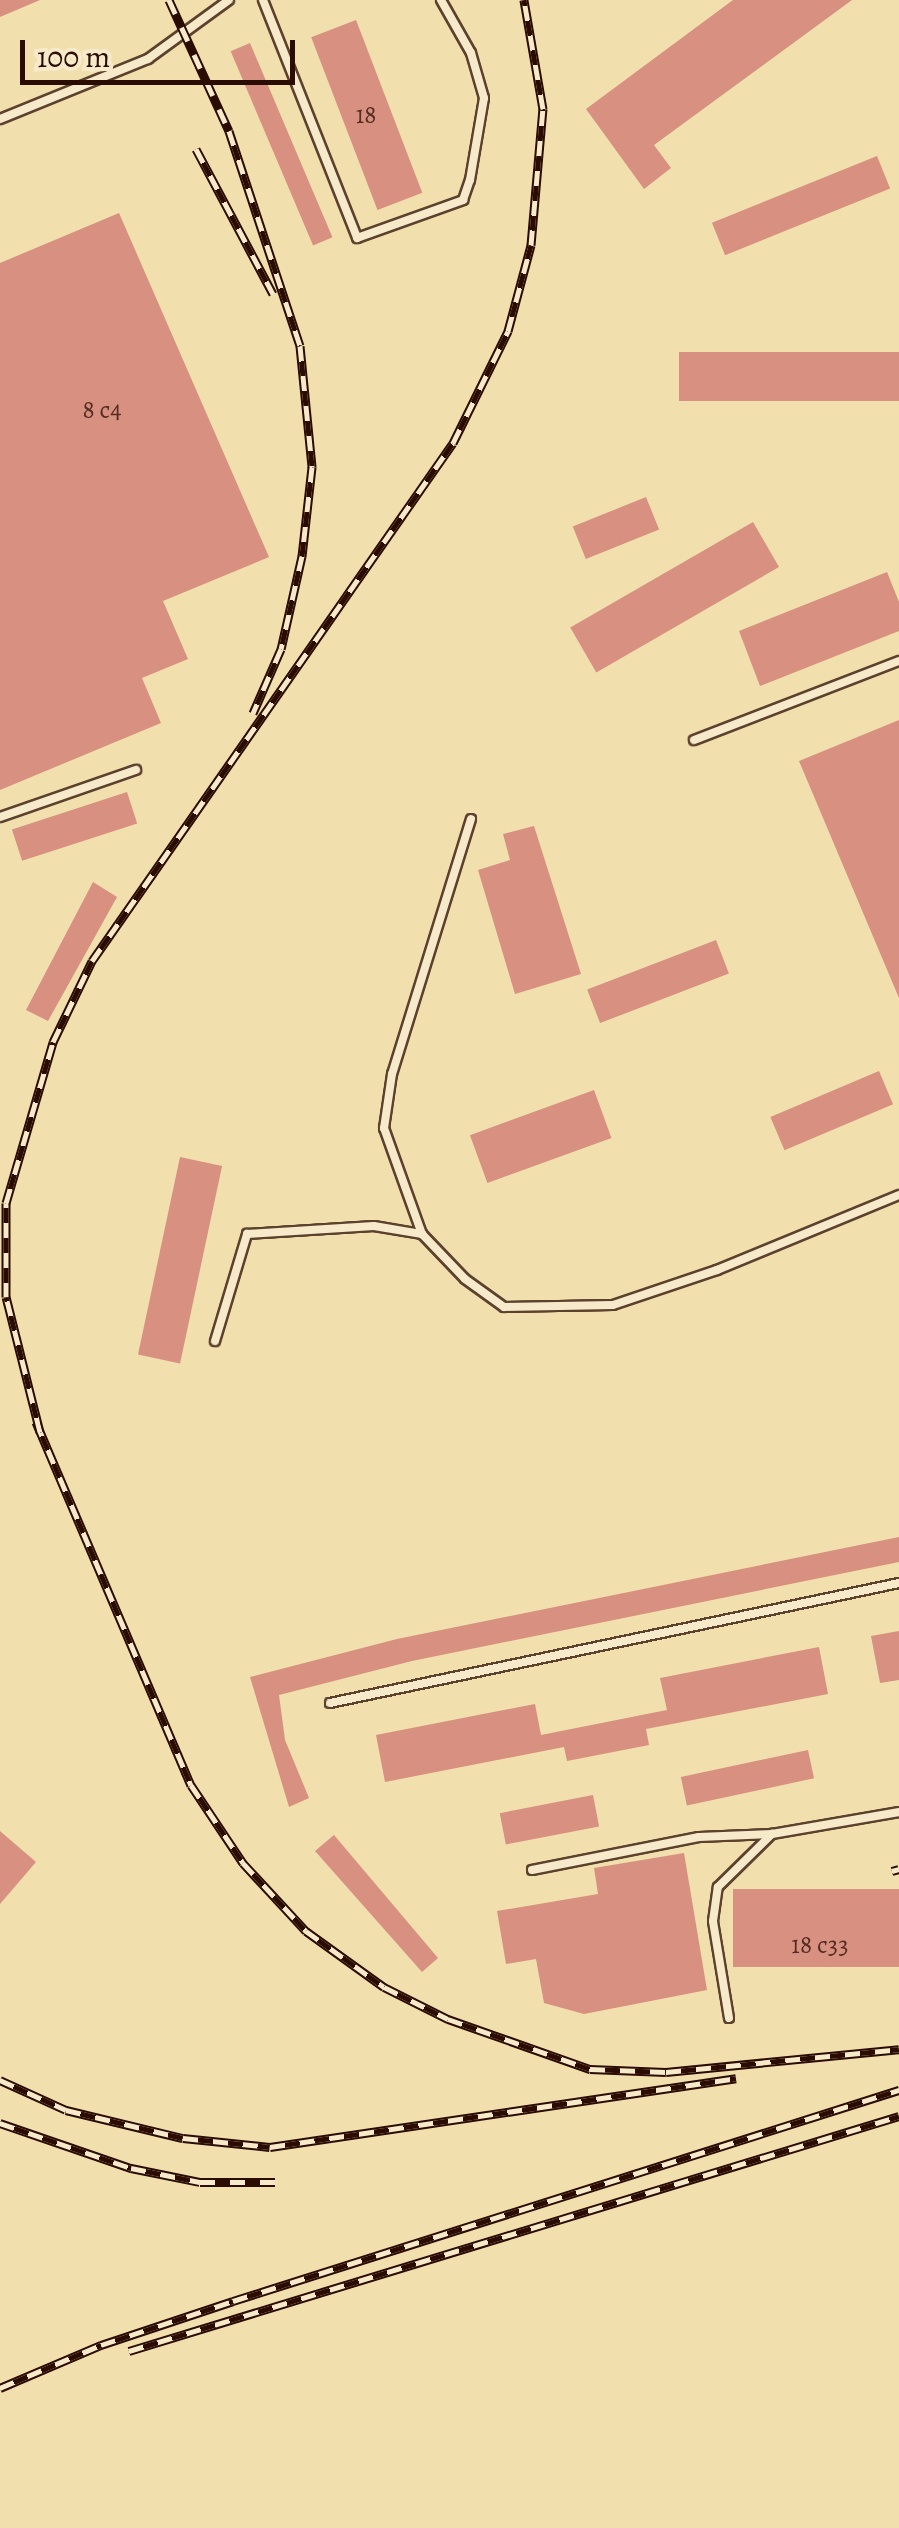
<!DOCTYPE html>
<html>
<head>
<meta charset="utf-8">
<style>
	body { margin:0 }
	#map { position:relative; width:899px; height:2528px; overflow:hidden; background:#f1dfad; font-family:Alegreya,serif }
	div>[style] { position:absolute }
	.building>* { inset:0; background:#d89080; transform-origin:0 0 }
	.roads { filter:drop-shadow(2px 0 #5c412d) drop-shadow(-2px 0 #5c412d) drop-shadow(0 2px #5c412d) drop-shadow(0 -2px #5c412d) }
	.service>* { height:8px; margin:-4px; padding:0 4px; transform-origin:4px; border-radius:4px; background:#f6eaca }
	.rail>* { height:9px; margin-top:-4.5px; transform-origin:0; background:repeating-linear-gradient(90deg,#f6eaca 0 15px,#2b0c02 0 30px); box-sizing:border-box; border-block:2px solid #2b0c02 }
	span { translate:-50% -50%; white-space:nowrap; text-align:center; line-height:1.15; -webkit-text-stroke:8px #f6eaca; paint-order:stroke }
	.number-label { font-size:25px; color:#562d22 }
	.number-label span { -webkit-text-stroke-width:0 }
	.scale { position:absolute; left:20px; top:40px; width:275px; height:45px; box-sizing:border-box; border:5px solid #2b0c02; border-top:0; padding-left:12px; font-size:30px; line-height:35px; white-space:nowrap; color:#2b0c02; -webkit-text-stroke:8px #f6eaca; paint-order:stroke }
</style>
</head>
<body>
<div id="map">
	<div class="building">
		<div style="clip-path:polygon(0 0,40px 0,0 17px)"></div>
		<div style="clip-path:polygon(733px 0,852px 0,654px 145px,671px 168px,644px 189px,586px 109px)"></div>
		<div style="left:356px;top:20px;width:185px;height:48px;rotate:69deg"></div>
		<div style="left:250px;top:43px;width:211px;height:21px;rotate:67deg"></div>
		<div style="left:877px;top:156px;width:35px;height:178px;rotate:68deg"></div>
		<div style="clip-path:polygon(119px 213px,269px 557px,163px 601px,188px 659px,142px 678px,161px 723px,0 790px,0 263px)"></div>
		<div style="left:899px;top:352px;width:49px;height:220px;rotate:90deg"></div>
		<div style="left:646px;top:497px;width:35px;height:79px;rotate:68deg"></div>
		<div style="left:753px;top:522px;width:52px;height:211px;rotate:60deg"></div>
		<div style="clip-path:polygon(887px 572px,899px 602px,899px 631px,760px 686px,739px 631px)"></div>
		<div style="clip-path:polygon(899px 720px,899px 998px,799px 761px)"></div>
		<div style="left:127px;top:792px;width:33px;height:121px;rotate:72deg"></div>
		<div style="clip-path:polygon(534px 826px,581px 974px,515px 994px,478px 870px,510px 860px,503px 834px)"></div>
		<div style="clip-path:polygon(93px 882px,117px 897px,48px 1021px,26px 1010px)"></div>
		<div style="left:716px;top:940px;width:36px;height:138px;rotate:69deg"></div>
		<div style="left:879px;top:1071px;width:36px;height:118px;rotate:67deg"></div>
		<div style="left:594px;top:1090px;width:51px;height:132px;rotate:70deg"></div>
		<div style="left:180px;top:1157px;width:43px;height:202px;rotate:12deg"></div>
		<div style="clip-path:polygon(899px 1537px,899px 1562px,412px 1661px,279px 1695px,285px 1740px,309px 1798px,289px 1807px,250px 1677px,397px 1639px)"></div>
		<div style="clip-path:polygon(899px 1631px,899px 1680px,880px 1683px,871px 1636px)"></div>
		<div style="clip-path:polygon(819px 1647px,828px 1694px,646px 1729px,649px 1745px,567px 1761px,564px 1747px,385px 1782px,376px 1735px,535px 1704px,541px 1735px,667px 1710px,660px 1678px)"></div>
		<div style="left:808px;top:1750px;width:29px;height:130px;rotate:78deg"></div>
		<div style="left:593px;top:1795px;width:32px;height:95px;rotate:79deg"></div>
		<div style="clip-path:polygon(0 1831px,36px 1862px,0 1904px)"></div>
		<div style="clip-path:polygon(334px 1835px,438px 1958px,422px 1972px,315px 1851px)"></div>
		<div style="clip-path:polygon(684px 1853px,707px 1990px,584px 2014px,544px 2003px,536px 1959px,506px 1964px,497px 1911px,598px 1894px,594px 1868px)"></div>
		<div style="left:899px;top:1889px;width:78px;height:166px;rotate:90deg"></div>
	</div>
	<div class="roads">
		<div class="service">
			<div style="left:263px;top:0;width:256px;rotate:68.4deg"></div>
			<div style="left:357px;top:238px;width:113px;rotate:-19.7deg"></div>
			<div style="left:463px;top:200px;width:21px;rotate:-71deg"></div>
			<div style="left:470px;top:180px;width:83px;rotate:-80.3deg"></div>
			<div style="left:484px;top:98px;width:47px;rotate:-106.1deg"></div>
			<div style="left:471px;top:53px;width:61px;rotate:-119.5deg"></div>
			<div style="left:0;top:119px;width:160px;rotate:-22.1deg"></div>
			<div style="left:148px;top:59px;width:100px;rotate:-36.1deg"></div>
			<div style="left:694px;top:740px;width:220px;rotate:-21.1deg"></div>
			<div style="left:0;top:817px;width:144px;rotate:-19.1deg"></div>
			<div style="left:471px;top:819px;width:267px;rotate:107.2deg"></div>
			<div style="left:392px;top:1074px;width:55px;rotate:98.4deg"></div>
			<div style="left:384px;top:1128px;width:113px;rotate:70.3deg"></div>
			<div style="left:422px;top:1234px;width:62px;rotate:46.3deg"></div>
			<div style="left:465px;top:1279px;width:48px;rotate:35.7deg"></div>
			<div style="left:504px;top:1307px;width:109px;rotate:-1.1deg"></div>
			<div style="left:613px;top:1305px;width:110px;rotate:-18.6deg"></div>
			<div style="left:717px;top:1270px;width:197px;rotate:-22.4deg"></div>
			<div style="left:215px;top:1341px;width:112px;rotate:-73.3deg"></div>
			<div style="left:247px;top:1234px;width:127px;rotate:-3.6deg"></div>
			<div style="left:374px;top:1226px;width:49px;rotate:9.5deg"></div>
			<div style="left:330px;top:1703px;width:582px;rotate:-11.91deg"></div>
			<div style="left:532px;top:1870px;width:170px;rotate:-11.2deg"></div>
			<div style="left:699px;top:1837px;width:73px;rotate:-2.4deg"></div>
			<div style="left:772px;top:1834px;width:129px;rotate:-9.8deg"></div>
			<div style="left:729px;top:2018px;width:98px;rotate:-99.4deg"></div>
			<div style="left:713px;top:1921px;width:34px;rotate:-82deg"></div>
			<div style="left:718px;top:1887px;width:76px;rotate:-44.5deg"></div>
		</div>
	</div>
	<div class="rail">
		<div style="left:169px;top:0;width:144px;rotate:65.4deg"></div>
		<div style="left:229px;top:131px;width:226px;rotate:71.7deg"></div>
		<div style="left:300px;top:346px;width:122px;rotate:84.3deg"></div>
		<div style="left:312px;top:467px;width:90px;rotate:96.4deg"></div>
		<div style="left:302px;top:556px;width:95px;rotate:102.7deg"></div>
		<div style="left:281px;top:649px;width:70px;rotate:113.6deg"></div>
		<div style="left:196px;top:149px;width:164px;rotate:62deg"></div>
		<div style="left:36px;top:1422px;width:395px;rotate:66.9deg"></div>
		<div style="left:191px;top:1785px;width:94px;rotate:56.3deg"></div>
		<div style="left:243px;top:1863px;width:93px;rotate:47.2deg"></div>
		<div style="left:306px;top:1931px;width:96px;rotate:35.7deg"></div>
		<div style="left:384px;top:1987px;width:72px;rotate:26.6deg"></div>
		<div style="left:448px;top:2019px;width:151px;rotate:19.4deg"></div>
		<div style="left:590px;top:2069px;width:76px;rotate:2.3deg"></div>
		<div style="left:666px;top:2072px;width:234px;rotate:-5.6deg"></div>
		<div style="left:40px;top:1432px;width:139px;rotate:-104.1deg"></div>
		<div style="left:6px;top:1297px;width:94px;rotate:-90deg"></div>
		<div style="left:6px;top:1203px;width:168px;rotate:-73.7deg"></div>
		<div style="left:53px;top:1042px;width:90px;rotate:-64.3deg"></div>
		<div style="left:92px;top:961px;width:631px;rotate:-55.13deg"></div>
		<div style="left:453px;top:443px;width:125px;rotate:-63.8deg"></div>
		<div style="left:508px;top:331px;width:89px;rotate:-75deg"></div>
		<div style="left:531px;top:245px;width:137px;rotate:-85deg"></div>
		<div style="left:543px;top:109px;width:111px;rotate:-99.9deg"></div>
		<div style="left:892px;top:1871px;width:7px;rotate:-16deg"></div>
		<div style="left:0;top:2080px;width:72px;rotate:24.4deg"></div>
		<div style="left:66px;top:2110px;width:120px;rotate:13.5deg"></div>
		<div style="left:183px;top:2138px;width:87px;rotate:5.9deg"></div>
		<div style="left:270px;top:2147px;width:471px;rotate:-8.4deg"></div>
		<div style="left:0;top:2123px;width:139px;rotate:19deg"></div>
		<div style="left:131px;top:2168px;width:70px;rotate:11.5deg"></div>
		<div style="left:200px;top:2182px;width:75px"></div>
		<div style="left:129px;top:2351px;width:805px;rotate:-16.97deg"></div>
		<div style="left:0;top:2388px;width:110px;rotate:-23.1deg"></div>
		<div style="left:101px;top:2345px;width:139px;rotate:-18.4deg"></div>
		<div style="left:233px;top:2301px;width:699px;rotate:-17.58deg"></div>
	</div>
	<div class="number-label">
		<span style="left:366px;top:115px">18</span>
		<span style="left:102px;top:410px">8 с4</span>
		<span style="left:820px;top:1945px">18 с33</span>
	</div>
	<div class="scale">100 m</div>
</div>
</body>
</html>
